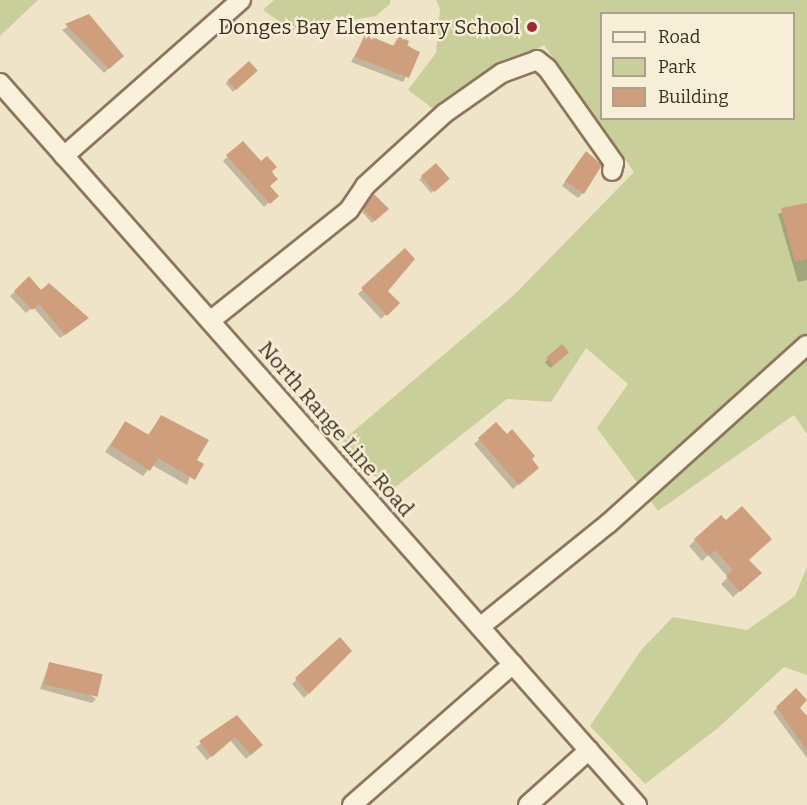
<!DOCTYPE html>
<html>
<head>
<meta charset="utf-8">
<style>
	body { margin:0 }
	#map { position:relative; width:807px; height:805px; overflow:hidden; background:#f0e4c8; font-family:Bitter,serif }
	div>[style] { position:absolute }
	.green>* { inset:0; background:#c9cf9b }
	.shadow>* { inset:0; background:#0003; transform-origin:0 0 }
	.building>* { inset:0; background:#cf9f7d; transform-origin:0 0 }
	.roads { filter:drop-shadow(2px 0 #8d765c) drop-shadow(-2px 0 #8d765c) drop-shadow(0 2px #8d765c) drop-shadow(0 -2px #8d765c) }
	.minor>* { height:18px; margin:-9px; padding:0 9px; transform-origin:9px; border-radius:9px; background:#faf1dc }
	.dots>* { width:16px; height:16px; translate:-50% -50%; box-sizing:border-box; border:3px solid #f7eed8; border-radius:50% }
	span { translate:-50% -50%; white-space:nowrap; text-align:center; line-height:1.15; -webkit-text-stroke:4.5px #f7eed8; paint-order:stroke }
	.poi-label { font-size:21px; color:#3d2e20 }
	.right { translate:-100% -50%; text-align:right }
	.street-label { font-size:21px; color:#3d2e20 }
	.legend { position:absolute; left:600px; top:12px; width:195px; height:108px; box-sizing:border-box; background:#f7eed8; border:2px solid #ada18e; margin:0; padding:8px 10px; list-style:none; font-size:18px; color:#3d2e20 }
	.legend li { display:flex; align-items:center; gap:12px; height:30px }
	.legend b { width:30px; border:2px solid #ada18e }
</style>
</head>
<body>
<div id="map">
	<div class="green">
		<div style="clip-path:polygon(0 0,38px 0,0 36px)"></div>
		<div style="clip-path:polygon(274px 0,390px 0,390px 4px,376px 16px,292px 30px,263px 10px)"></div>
		<div style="clip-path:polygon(evenodd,436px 0,807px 0,807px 434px,794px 415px,658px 511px,597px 428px,628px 384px,586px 348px,551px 402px,507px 399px,389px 492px,343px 440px,514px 295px,634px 172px,544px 45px,432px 108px,408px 90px,436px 53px,440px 9px,436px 0,602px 14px,794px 14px,794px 118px,602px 118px,602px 14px)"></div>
		<div style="clip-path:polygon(807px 567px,807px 675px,784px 667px,718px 728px,645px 784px,590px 726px,642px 649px,673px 617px,747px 630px,795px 596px)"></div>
	</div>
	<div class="shadow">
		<div style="clip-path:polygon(88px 16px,122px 56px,104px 73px,62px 30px)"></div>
		<div style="clip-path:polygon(365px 36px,392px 47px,398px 38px,419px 53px,403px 82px,351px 62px)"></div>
		<div style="left:249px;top:63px;width:11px;height:31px;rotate:49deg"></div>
		<div style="clip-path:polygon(243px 143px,261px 163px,266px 159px,276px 179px,268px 186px,277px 195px,264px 207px,223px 161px)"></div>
		<div style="clip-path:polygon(582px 157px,583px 193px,578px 198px,562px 186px)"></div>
		<div style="left:436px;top:165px;width:18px;height:22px;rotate:49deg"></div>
		<div style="clip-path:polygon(370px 200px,386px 209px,372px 223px,362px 212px)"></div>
		<div style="clip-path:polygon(807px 204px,807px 280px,798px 282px,778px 214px)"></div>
		<div style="clip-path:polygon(405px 250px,386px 291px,398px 303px,381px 319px,358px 294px)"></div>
		<div style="clip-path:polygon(29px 279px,41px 292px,82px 323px,60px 338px,33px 307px,26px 313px,10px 296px)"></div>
		<div style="left:561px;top:346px;width:8px;height:23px;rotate:45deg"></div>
		<div style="clip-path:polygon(161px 417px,195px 461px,187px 485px,152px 465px,143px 476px,105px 452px,125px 423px,147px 436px)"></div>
		<div style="clip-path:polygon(496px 424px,530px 460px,532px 472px,513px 489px,474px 444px)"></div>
		<div style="clip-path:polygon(695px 540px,748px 560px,753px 579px,733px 597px,721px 584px,728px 577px,708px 555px,702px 561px,689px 546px)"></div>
		<div style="clip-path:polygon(340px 639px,350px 651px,304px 698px,292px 684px)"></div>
		<div style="clip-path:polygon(49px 664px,96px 699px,92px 703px,40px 689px)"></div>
		<div style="clip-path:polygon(796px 690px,798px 708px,807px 718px,807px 758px,773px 712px)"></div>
		<div style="clip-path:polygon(237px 717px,261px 745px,246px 759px,230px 740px,207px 760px,196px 747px)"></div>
	</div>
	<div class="building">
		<div style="clip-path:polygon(89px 14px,124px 56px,109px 69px,65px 24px)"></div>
		<div style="clip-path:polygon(365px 34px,394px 46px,398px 36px,409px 41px,407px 46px,420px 52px,409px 78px,355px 57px)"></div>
		<div style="left:249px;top:61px;width:13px;height:29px;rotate:48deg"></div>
		<div style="clip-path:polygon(243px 141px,261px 161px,267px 156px,277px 167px,271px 172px,278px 179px,270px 186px,279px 196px,270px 204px,226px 155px)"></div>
		<div style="clip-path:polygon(586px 151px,602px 165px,584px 194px,565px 181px)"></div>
		<div style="left:436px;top:163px;width:21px;height:20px;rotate:49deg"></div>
		<div style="clip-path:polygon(374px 194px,389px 209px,375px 221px,363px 209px)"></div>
		<div style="clip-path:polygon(807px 203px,807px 259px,795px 262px,781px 208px)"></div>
		<div style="clip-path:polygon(405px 248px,415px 259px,388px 291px,400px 303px,387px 316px,361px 288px)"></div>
		<div style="clip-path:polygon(29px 276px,41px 290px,49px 283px,89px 318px,65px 335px,39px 304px,32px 310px,14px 291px)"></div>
		<div style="left:562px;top:344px;width:11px;height:21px;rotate:49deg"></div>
		<div style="clip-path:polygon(161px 415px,209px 440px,197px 460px,204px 464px,195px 480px,158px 458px,150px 471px,111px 445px,125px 421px,149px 435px)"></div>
		<div style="clip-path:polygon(496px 422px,507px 434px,512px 429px,535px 456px,532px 459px,539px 468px,519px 485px,478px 438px)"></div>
		<div style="clip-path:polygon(742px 506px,772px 539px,749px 560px,762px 573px,740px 592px,726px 576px,733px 570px,715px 550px,709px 556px,694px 539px,721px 515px,726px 520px)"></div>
		<div style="clip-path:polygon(340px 637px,352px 651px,309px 694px,295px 678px)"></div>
		<div style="left:49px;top:662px;width:55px;height:23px;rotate:13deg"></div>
		<div style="clip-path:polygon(796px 688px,807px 700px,800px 708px,807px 716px,807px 751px,776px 707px)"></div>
		<div style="clip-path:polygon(237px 715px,263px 745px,251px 755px,235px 737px,212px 757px,199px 741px)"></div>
	</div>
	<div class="roads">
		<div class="minor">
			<div style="left:0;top:83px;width:963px;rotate:48.58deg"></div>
			<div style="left:64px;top:156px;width:236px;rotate:-41.4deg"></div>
			<div style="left:210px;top:321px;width:178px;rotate:-38.6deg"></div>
			<div style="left:349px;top:210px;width:29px;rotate:-56deg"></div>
			<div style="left:365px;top:186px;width:108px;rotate:-42.4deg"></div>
			<div style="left:445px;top:113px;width:70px;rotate:-35.1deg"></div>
			<div style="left:502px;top:73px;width:37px;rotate:-20deg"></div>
			<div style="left:537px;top:60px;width:13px;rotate:39deg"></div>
			<div style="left:547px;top:68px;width:116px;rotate:54.8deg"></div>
			<div style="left:614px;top:163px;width:8px;rotate:104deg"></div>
			<div style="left:480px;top:627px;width:166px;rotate:-38.9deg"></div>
			<div style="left:609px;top:523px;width:266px;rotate:-42deg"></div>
			<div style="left:352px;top:805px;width:214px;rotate:-41.2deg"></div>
			<div style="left:528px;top:805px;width:82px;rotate:-42deg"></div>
		</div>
	</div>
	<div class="dots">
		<div style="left:532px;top:27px;background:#9e2a2b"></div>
	</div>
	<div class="poi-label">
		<span class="right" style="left:520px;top:27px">Donges Bay Elementary School</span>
	</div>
	<div class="street-label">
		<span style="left:336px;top:429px;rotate:49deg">North Range Line Road</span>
	</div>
	<ul class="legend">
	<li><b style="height:8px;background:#faf1dc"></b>Road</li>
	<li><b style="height:16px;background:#c9cf9b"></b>Park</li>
	<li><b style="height:16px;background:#cf9f7d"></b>Building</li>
	</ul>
</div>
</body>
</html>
